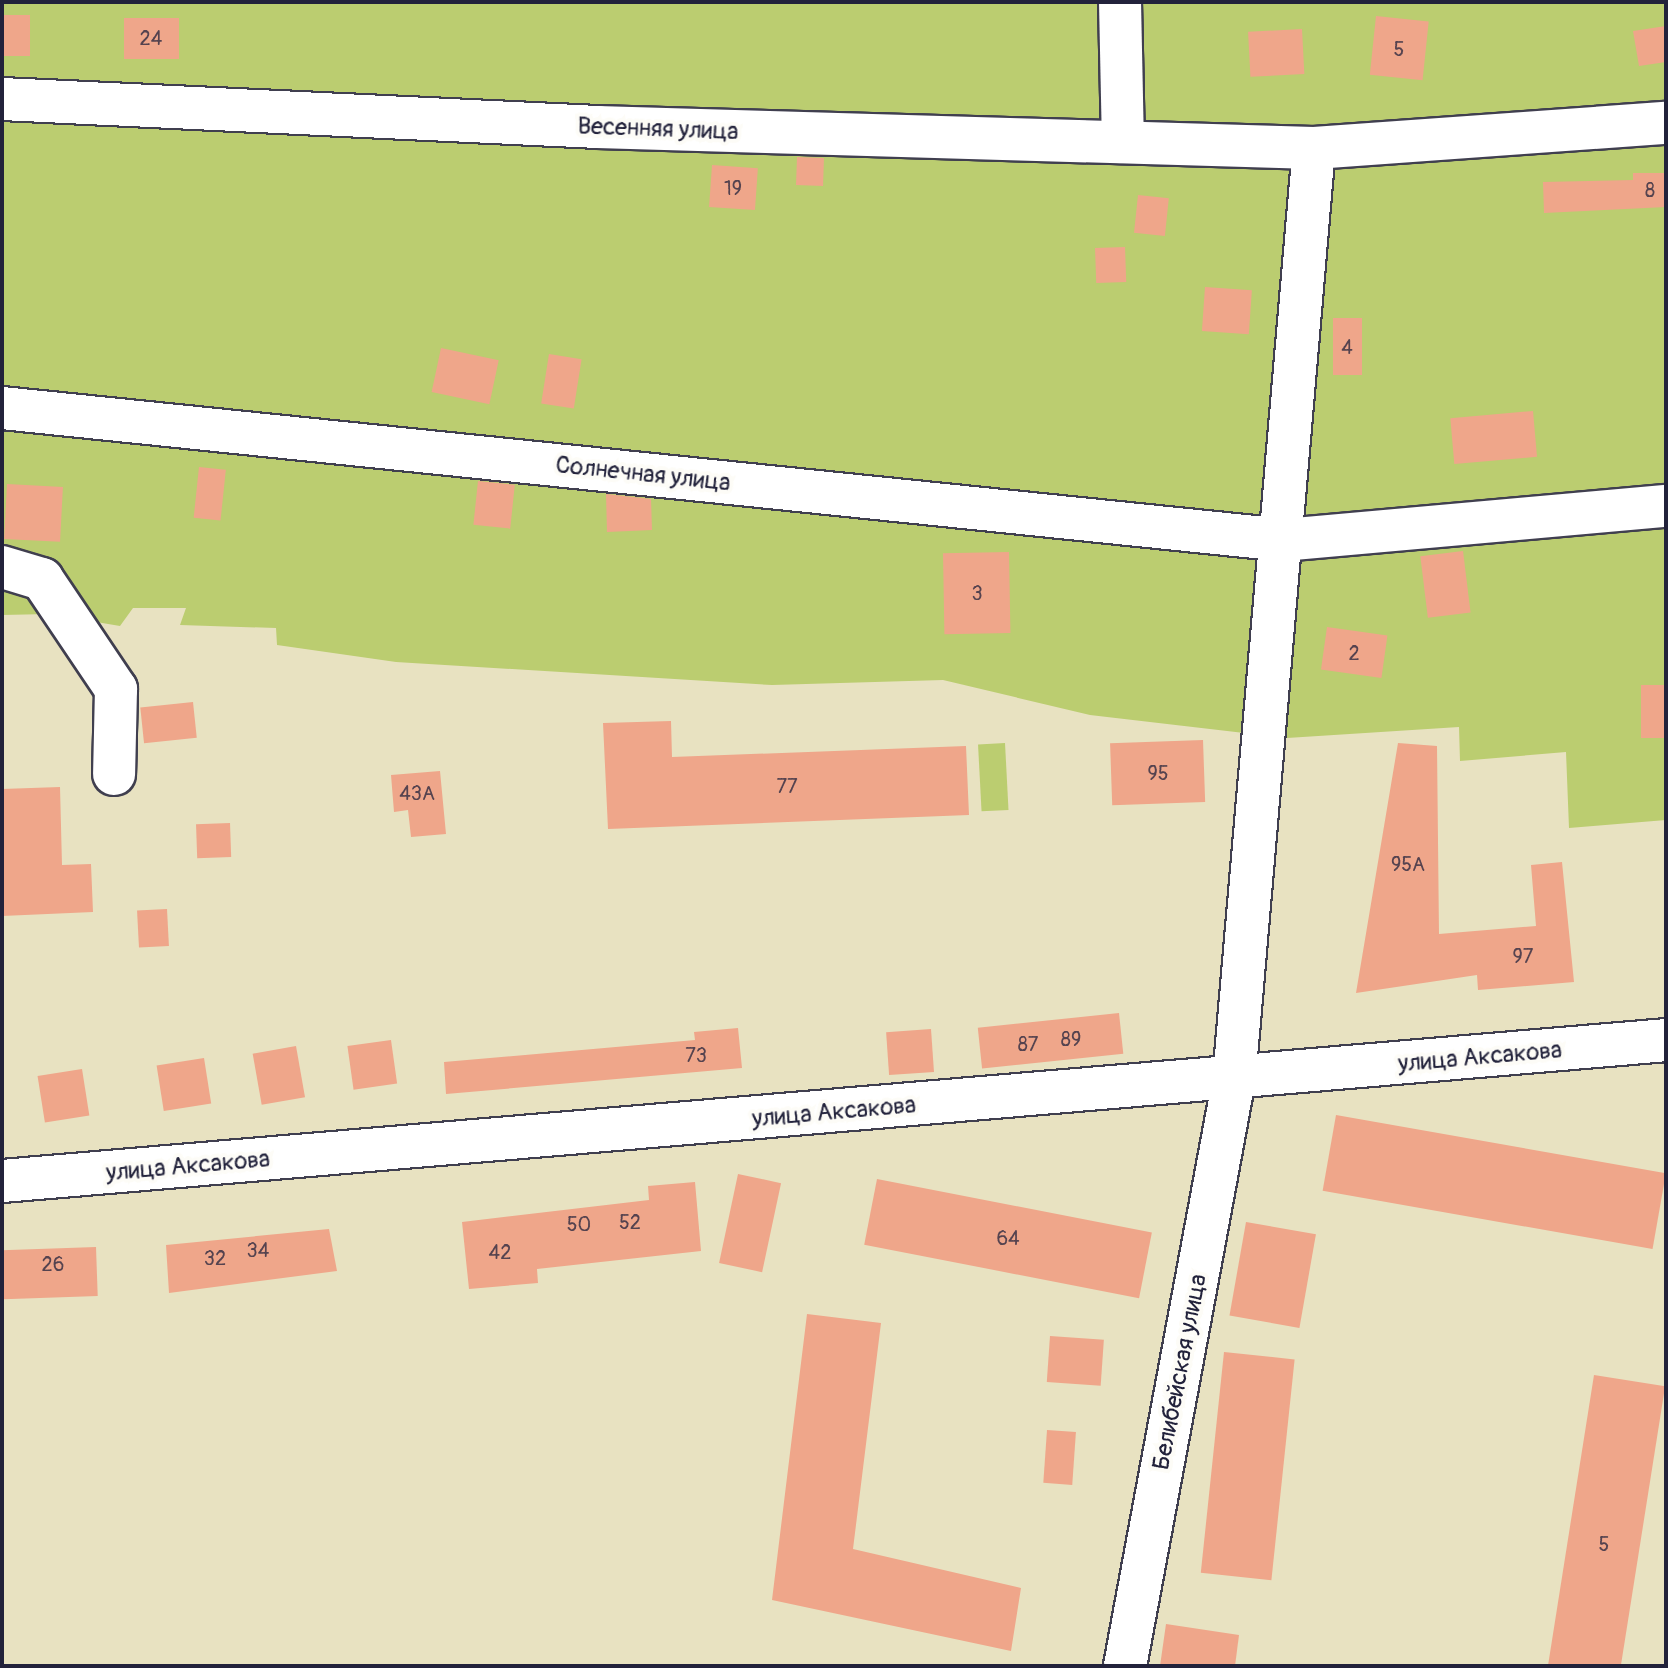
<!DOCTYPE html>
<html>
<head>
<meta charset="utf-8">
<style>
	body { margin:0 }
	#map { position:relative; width:1668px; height:1668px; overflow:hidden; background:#e8e2c1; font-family:Pangolin,sans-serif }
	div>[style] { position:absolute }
	.green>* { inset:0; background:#bbcd70; transform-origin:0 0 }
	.building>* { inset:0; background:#efa68a; transform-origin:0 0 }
	.roads { filter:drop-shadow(2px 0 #403f4f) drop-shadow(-2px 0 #403f4f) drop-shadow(0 2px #403f4f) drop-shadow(0 -2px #403f4f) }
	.minor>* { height:42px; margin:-21px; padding:0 21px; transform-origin:21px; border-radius:21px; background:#fff }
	span { translate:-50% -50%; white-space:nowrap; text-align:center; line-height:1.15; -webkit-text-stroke:8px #fdfcf7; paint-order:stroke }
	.number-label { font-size:20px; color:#55434f }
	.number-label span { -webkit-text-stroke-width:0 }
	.street-label { font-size:24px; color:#22223b }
	.frame { position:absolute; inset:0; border:4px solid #22223b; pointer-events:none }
</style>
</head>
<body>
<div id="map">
	<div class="green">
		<div style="clip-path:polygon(2px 2px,1666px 2px,1666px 820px,1569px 828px,1566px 752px,1460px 761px,1459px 727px,1287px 738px,1090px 715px,943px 680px,772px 685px,396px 662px,277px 645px,276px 628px,180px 625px,186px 608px,133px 608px,120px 626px,49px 614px,2px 615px)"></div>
		<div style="left:1005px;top:743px;width:67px;height:27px;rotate:87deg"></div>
	</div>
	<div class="building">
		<div style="left:2px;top:15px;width:28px;height:41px"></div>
		<div style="left:1376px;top:16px;width:53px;height:59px;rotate:6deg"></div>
		<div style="left:124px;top:18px;width:55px;height:41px"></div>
		<div style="clip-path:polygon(1666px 26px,1666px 62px,1639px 66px,1633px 31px)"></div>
		<div style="left:1302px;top:29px;width:45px;height:54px;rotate:87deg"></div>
		<div style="left:797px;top:157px;width:27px;height:28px;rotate:2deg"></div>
		<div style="left:712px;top:165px;width:46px;height:42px;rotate:4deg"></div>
		<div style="clip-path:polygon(1633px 173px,1666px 173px,1666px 207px,1544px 213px,1543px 182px,1633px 180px)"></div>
		<div style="left:1138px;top:195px;width:31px;height:38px;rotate:6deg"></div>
		<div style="left:1125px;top:247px;width:35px;height:30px;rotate:88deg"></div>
		<div style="left:1205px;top:287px;width:47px;height:44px;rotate:4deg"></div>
		<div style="left:1333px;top:318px;width:29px;height:57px"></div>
		<div style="left:441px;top:348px;width:59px;height:45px;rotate:12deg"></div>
		<div style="left:549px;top:354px;width:33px;height:50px;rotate:9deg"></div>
		<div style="left:1533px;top:411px;width:46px;height:83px;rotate:85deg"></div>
		<div style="left:199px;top:467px;width:27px;height:51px;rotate:6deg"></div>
		<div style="left:478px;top:481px;width:37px;height:44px;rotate:6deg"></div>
		<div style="left:7px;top:484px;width:56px;height:55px;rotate:3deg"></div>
		<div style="clip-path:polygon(606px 494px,651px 499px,652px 530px,607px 532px)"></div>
		<div style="left:1463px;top:551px;width:62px;height:43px;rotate:83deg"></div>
		<div style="left:1009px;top:552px;width:81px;height:66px;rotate:89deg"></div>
		<div style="left:1327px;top:627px;width:61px;height:43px;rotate:8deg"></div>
		<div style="left:1641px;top:685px;width:25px;height:53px"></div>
		<div style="left:193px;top:702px;width:36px;height:53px;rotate:84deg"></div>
		<div style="clip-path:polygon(671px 721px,672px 757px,966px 746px,969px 815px,608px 829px,603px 723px)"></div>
		<div style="left:1203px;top:740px;width:62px;height:93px;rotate:88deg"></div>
		<div style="clip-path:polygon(1398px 743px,1437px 746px,1439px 934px,1536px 926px,1531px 865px,1562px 862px,1574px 982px,1478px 990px,1477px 975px,1356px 993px)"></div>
		<div style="clip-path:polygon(440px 771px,446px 834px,411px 837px,408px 810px,394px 812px,391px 775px)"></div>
		<div style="clip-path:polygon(60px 787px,62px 865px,91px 864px,93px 912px,2px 916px,2px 789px)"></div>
		<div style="left:230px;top:823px;width:34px;height:34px;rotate:88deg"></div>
		<div style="left:167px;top:909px;width:37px;height:30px;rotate:87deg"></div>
		<div style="left:1119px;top:1013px;width:41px;height:142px;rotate:84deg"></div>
		<div style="clip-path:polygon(738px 1028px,742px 1068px,446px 1094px,444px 1062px,695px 1040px,694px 1032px)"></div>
		<div style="left:931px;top:1029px;width:43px;height:45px;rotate:86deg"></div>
		<div style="left:391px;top:1040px;width:44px;height:44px;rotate:82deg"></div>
		<div style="left:296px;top:1046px;width:52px;height:44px;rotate:80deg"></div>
		<div style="left:204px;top:1058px;width:46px;height:48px;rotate:81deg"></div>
		<div style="left:82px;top:1069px;width:47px;height:45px;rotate:81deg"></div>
		<div style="left:1336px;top:1115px;width:335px;height:77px;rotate:10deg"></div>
		<div style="left:738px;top:1174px;width:44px;height:91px;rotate:12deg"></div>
		<div style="left:877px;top:1179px;width:280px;height:67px;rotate:11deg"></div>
		<div style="clip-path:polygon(695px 1182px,701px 1251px,537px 1269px,538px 1283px,469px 1289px,462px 1222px,649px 1200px,648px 1186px)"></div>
		<div style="left:1246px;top:1222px;width:71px;height:95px;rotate:10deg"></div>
		<div style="clip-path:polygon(329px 1229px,337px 1271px,169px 1293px,166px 1245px)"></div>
		<div style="left:96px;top:1247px;width:49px;height:94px;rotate:88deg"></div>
		<div style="clip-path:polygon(807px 1314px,881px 1323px,853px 1549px,1021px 1588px,1011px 1651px,772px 1600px)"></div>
		<div style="left:1050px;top:1336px;width:54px;height:46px;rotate:4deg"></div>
		<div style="left:1224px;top:1352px;width:71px;height:222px;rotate:6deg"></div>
		<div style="left:1594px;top:1375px;width:72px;height:294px;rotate:9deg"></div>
		<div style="left:1047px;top:1430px;width:29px;height:53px;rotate:4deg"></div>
		<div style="clip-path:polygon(1166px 1624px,1239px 1635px,1235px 1666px,1160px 1666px)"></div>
	</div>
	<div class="roads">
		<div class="minor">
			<div style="left:1120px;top:2px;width:140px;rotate:88.8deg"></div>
			<div style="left:2px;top:99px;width:596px;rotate:2.69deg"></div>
			<div style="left:597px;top:127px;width:717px;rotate:1.68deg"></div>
			<div style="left:1314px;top:148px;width:353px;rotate:-4.1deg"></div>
			<div style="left:2px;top:408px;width:1288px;rotate:5.88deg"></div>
			<div style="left:1283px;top:540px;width:385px;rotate:-5.1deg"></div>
			<div style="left:2px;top:567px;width:42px;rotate:16.7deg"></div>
			<div style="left:42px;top:579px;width:133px;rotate:56.1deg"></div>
			<div style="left:116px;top:689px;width:85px;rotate:91.3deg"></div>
			<div style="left:2px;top:1181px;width:1670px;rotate:-4.84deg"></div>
			<div style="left:1125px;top:1666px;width:597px;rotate:-79.48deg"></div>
			<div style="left:1234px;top:1079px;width:934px;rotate:-85.09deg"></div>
		</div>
	</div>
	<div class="number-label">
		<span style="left:151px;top:38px">24</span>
		<span style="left:1399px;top:49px">5</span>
		<span style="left:733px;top:188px">19</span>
		<span style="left:1650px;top:190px">8</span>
		<span style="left:1347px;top:347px">4</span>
		<span style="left:977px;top:593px">3</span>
		<span style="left:1354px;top:653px">2</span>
		<span style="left:1158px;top:773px">95</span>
		<span style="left:787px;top:786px">77</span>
		<span style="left:417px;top:793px">43А</span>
		<span style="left:1408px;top:864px">95А</span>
		<span style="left:1523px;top:956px">97</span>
		<span style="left:1071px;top:1039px">89</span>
		<span style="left:1028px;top:1044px">87</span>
		<span style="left:696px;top:1055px">73</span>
		<span style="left:630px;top:1222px">52</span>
		<span style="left:579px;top:1224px">50</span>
		<span style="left:1008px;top:1238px">64</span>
		<span style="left:258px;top:1250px">34</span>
		<span style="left:500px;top:1252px">42</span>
		<span style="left:215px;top:1258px">32</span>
		<span style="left:53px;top:1264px">26</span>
		<span style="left:1604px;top:1544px">5</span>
	</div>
	<div class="street-label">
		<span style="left:658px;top:129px;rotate:2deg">Весенняя улица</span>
		<span style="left:643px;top:474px;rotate:6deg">Солнечная улица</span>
		<span style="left:1480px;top:1057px;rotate:-5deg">улица Аксакова</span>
		<span style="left:834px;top:1112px;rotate:-5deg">улица Аксакова</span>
		<span style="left:188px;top:1166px;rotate:-5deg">улица Аксакова</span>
		<span style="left:1180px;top:1372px;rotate:-79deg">Белибейская улица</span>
	</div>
	<div class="frame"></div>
</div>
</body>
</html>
